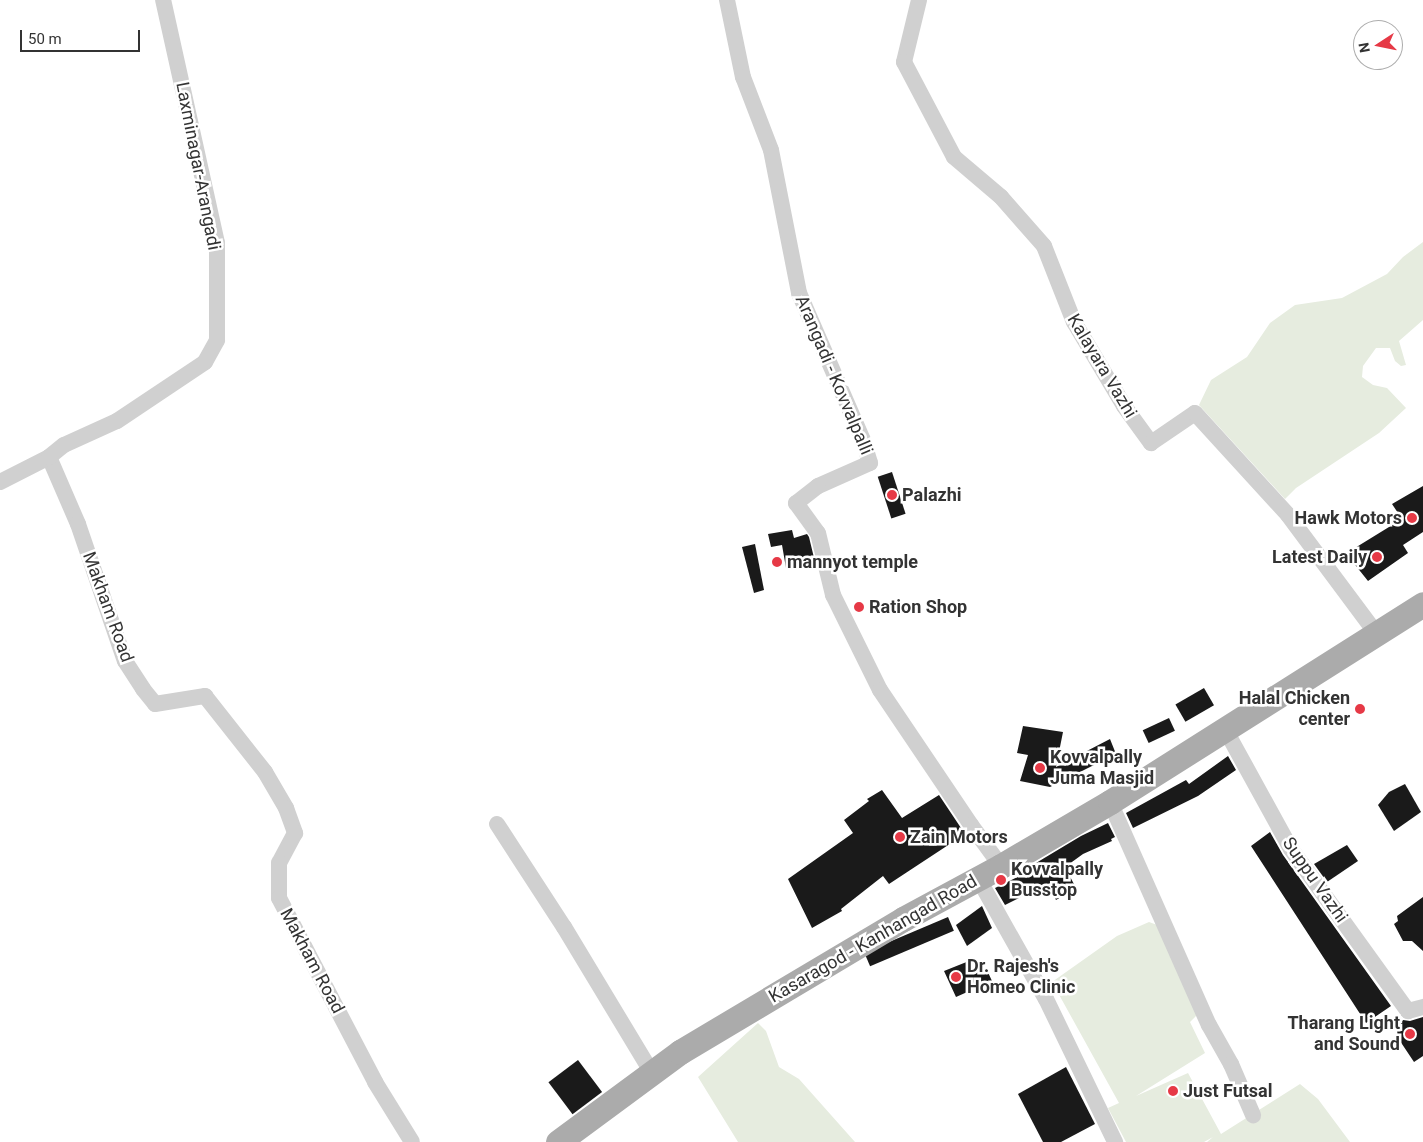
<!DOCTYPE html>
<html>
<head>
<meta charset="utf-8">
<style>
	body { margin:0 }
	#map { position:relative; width:1423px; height:1142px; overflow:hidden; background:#fff; font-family:Roboto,sans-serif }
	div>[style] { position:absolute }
	.green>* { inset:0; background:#e6ecdf }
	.building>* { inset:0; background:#1a1a1a; transform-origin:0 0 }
	.street>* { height:16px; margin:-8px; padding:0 8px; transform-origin:8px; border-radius:8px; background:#d0d0d0 }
	.primary>* { height:25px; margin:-12.5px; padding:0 12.5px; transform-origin:12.5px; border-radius:12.5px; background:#ababab }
	.dots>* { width:14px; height:14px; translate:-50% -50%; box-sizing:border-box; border:2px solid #fff; border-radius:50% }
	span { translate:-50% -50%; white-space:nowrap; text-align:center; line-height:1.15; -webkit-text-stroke:5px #fff; paint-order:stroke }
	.street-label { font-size:18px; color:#333 }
	.poi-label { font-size:18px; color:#333; font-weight:700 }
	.left { translate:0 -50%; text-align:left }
	.right { translate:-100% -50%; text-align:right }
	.north { position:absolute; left:1353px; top:20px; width:50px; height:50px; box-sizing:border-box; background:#fff; border:1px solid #adadad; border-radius:50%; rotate:259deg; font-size:14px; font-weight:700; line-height:20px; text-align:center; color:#333 }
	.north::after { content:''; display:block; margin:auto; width:18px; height:22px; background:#e63946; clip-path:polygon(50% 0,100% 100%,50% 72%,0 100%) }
	.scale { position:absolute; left:20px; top:30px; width:120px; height:22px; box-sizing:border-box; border:2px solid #333; border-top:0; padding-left:6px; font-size:15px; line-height:18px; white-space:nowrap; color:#333; -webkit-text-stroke:4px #fff; paint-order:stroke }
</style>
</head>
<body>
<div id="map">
	<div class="green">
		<div style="clip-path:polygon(1423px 242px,1423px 320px,1399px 341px,1406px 365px,1401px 366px,1395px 361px,1390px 348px,1376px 348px,1363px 366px,1362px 377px,1373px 385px,1387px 388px,1406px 408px,1379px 433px,1296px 488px,1285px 499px,1199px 405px,1211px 380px,1247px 357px,1270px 323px,1295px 305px,1342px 298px,1387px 274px,1403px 257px)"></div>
		<div style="clip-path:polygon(1149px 922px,1160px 926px,1198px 1014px,1190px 1022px,1205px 1053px,1136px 1096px,1188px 1073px,1221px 1134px,1300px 1084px,1318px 1099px,1350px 1142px,1207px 1142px,1213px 1137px,1204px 1142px,1126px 1142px,1108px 1108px,1119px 1103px,1052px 982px,1117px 936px)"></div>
		<div style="clip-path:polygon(758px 1023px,766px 1031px,779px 1067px,799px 1079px,855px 1142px,738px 1142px,698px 1077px)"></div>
	</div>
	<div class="building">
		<div style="left:892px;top:472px;width:44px;height:15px;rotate:72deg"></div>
		<div style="clip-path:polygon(1423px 486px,1423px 532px,1403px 545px,1408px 553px,1368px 581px,1352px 561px,1350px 551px,1402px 519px,1392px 504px)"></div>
		<div style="clip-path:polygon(792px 530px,794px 538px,807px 534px,809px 537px,815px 562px,786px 568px,782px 545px,771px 547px,768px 534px)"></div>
		<div style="clip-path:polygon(755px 544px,764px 590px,754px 593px,742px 547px)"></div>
		<div style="left:1204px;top:688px;width:20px;height:33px;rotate:60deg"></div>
		<div style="left:1169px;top:718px;width:14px;height:29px;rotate:65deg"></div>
		<div style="clip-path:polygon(1023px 726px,1063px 732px,1056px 767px,1110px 739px,1116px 754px,1050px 787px,1020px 781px,1028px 755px,1017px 753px)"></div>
		<div style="clip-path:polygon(1228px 756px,1236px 770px,1198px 796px,1133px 828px,1126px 813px,1186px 780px,1189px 784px)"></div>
		<div style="clip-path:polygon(1405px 784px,1421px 812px,1394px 831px,1378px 805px,1389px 792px)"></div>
		<div style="clip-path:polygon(882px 790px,902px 818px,939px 795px,965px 834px,889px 884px,883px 876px,841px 909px,842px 911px,812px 928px,788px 879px,853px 833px,844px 820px,869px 801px,867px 799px)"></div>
		<div style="clip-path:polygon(1108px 823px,1115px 837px,1111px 839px,1112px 841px,1083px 854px,1065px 867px,1076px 888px,1056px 900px,1047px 884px,1005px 905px,995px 888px,1038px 867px,1036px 863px,1081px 836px)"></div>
		<div style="clip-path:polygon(1270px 832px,1283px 855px,1391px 1006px,1366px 1023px,1251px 846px)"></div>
		<div style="clip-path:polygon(1347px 845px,1358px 861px,1327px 882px,1314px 864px)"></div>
		<div style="clip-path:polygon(1423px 897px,1423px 951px,1412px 941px,1403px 941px,1394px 924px,1398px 921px,1397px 916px)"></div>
		<div style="clip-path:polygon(982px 906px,992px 928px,967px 946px,956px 925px)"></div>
		<div style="left:948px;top:917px;width:15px;height:91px;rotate:67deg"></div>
		<div style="clip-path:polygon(969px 961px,974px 974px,986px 968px,992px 981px,956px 997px,944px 971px)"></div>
		<div style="clip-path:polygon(1423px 1017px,1423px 1056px,1414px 1062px,1398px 1038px,1397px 1030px,1403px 1020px,1410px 1021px)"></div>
		<div style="left:578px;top:1060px;width:40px;height:37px;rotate:53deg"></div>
		<div style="clip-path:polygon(1066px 1067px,1095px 1124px,1061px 1142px,1043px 1142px,1018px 1094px)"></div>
	</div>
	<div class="street">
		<div style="left:727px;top:0;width:79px;rotate:78.3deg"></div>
		<div style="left:743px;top:77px;width:78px;rotate:69deg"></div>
		<div style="left:771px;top:150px;width:146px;rotate:78.9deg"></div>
		<div style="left:799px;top:293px;width:160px;rotate:66.5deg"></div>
		<div style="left:863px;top:440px;width:24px;rotate:73deg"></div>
		<div style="left:870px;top:463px;width:57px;rotate:156.1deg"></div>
		<div style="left:818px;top:486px;width:28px;rotate:142deg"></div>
		<div style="left:796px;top:503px;width:37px;rotate:54deg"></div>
		<div style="left:818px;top:533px;width:64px;rotate:76.4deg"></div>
		<div style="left:833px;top:595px;width:106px;rotate:63.7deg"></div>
		<div style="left:880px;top:690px;width:163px;rotate:56deg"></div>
		<div style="left:971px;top:825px;width:51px;rotate:53.8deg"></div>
		<div style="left:919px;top:0;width:64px;rotate:103.6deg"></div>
		<div style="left:904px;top:62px;width:107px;rotate:62.2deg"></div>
		<div style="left:954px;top:157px;width:62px;rotate:40.4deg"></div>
		<div style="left:1001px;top:197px;width:65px;rotate:48.7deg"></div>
		<div style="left:1044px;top:246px;width:82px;rotate:68.5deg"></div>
		<div style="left:1074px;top:322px;width:98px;rotate:59.2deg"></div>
		<div style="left:1124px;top:406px;width:46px;rotate:53.9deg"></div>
		<div style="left:1151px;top:443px;width:53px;rotate:-34.3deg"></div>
		<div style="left:1195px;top:413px;width:138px;rotate:47.6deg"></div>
		<div style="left:1288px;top:515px;width:147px;rotate:53.3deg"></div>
		<div style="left:49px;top:457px;width:73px;rotate:66.6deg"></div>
		<div style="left:78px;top:524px;width:145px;rotate:71.1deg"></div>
		<div style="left:125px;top:661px;width:33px;rotate:57deg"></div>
		<div style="left:143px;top:689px;width:19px;rotate:51deg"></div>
		<div style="left:155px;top:704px;width:51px;rotate:-9.1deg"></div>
		<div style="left:205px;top:696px;width:97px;rotate:51.7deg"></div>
		<div style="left:265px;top:772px;width:42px;rotate:59.7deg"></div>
		<div style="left:286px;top:808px;width:27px;rotate:70deg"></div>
		<div style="left:295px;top:833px;width:34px;rotate:118deg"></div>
		<div style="left:279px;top:863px;width:35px;rotate:90deg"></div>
		<div style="left:279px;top:898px;width:208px;rotate:62.4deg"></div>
		<div style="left:375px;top:1082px;width:70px;rotate:58.3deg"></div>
		<div style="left:0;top:482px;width:55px;rotate:-27deg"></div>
		<div style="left:49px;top:457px;width:19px;rotate:-39deg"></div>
		<div style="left:64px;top:445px;width:58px;rotate:-24.4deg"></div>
		<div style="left:117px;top:421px;width:106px;rotate:-33.8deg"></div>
		<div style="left:205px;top:362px;width:25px;rotate:-61deg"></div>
		<div style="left:217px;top:340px;width:97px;rotate:-90deg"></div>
		<div style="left:217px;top:243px;width:249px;rotate:-102.5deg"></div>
		<div style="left:1225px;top:729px;width:137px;rotate:61.2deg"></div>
		<div style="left:1291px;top:849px;width:200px;rotate:54.2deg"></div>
		<div style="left:1408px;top:1011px;width:16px;rotate:-15deg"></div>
		<div style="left:1110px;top:802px;width:244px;rotate:66.1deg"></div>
		<div style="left:1209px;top:1025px;width:45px;rotate:60.6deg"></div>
		<div style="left:1231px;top:1064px;width:56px;rotate:66.7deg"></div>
		<div style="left:497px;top:824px;width:123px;rotate:57deg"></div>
		<div style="left:564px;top:927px;width:170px;rotate:58.9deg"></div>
		<div style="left:978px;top:878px;width:139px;rotate:60.7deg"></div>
		<div style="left:1046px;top:999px;width:159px;rotate:64.2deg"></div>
	</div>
	<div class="primary">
		<div style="left:558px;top:1142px;width:152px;rotate:-36.4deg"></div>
		<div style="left:680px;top:1052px;width:260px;rotate:-30.8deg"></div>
		<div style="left:903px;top:919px;width:111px;rotate:-28.4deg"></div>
		<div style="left:1001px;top:866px;width:126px;rotate:-30.4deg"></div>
		<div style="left:1110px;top:802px;width:370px;rotate:-32.3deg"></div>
	</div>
	<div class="dots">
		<div style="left:892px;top:495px;background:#e63946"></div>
		<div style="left:1412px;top:518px;background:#e63946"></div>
		<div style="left:1377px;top:557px;background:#e63946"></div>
		<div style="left:777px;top:562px;background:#e63946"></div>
		<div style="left:859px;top:607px;background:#e63946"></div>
		<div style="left:1360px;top:709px;background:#e63946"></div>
		<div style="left:1040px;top:768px;background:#e63946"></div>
		<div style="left:900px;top:837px;background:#e63946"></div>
		<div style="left:1001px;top:880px;background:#e63946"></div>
		<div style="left:956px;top:977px;background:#e63946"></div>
		<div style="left:1410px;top:1034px;background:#e63946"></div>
		<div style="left:1173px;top:1091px;background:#e63946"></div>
	</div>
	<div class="street-label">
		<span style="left:198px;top:166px;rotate:79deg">Laxminagar-Arangadi</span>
		<span style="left:1102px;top:366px;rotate:59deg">Kalayara Vazhi</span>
		<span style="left:834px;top:375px;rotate:67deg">Arangadi - Kovvalpalli</span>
		<span style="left:108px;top:607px;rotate:70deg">Makham Road</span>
		<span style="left:1315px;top:880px;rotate:55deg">Suppu Vazhi</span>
		<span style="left:873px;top:939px;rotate:-30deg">Kasaragod - Kanhangad Road</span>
		<span style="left:312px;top:961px;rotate:62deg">Makham Road</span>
	</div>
	<div class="poi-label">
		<span class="left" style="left:902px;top:495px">Palazhi</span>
		<span class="right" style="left:1402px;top:518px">Hawk Motors</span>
		<span class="right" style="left:1367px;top:557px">Latest Daily</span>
		<span class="left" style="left:787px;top:562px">mannyot temple</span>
		<span class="left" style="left:869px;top:607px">Ration Shop</span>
		<span class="right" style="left:1350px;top:709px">Halal Chicken<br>center</span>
		<span class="left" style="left:1050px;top:768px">Kovvalpally<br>Juma Masjid</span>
		<span class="left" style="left:910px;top:837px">Zain Motors</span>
		<span class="left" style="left:1011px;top:880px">Kovvalpally<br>Busstop</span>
		<span class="left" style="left:967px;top:977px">Dr. Rajesh's<br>Homeo Clinic</span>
		<span class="right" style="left:1400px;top:1034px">Tharang Light<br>and Sound</span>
		<span class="left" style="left:1183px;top:1091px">Just Futsal</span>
	</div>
	<div class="north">N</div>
	<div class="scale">50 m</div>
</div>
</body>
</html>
